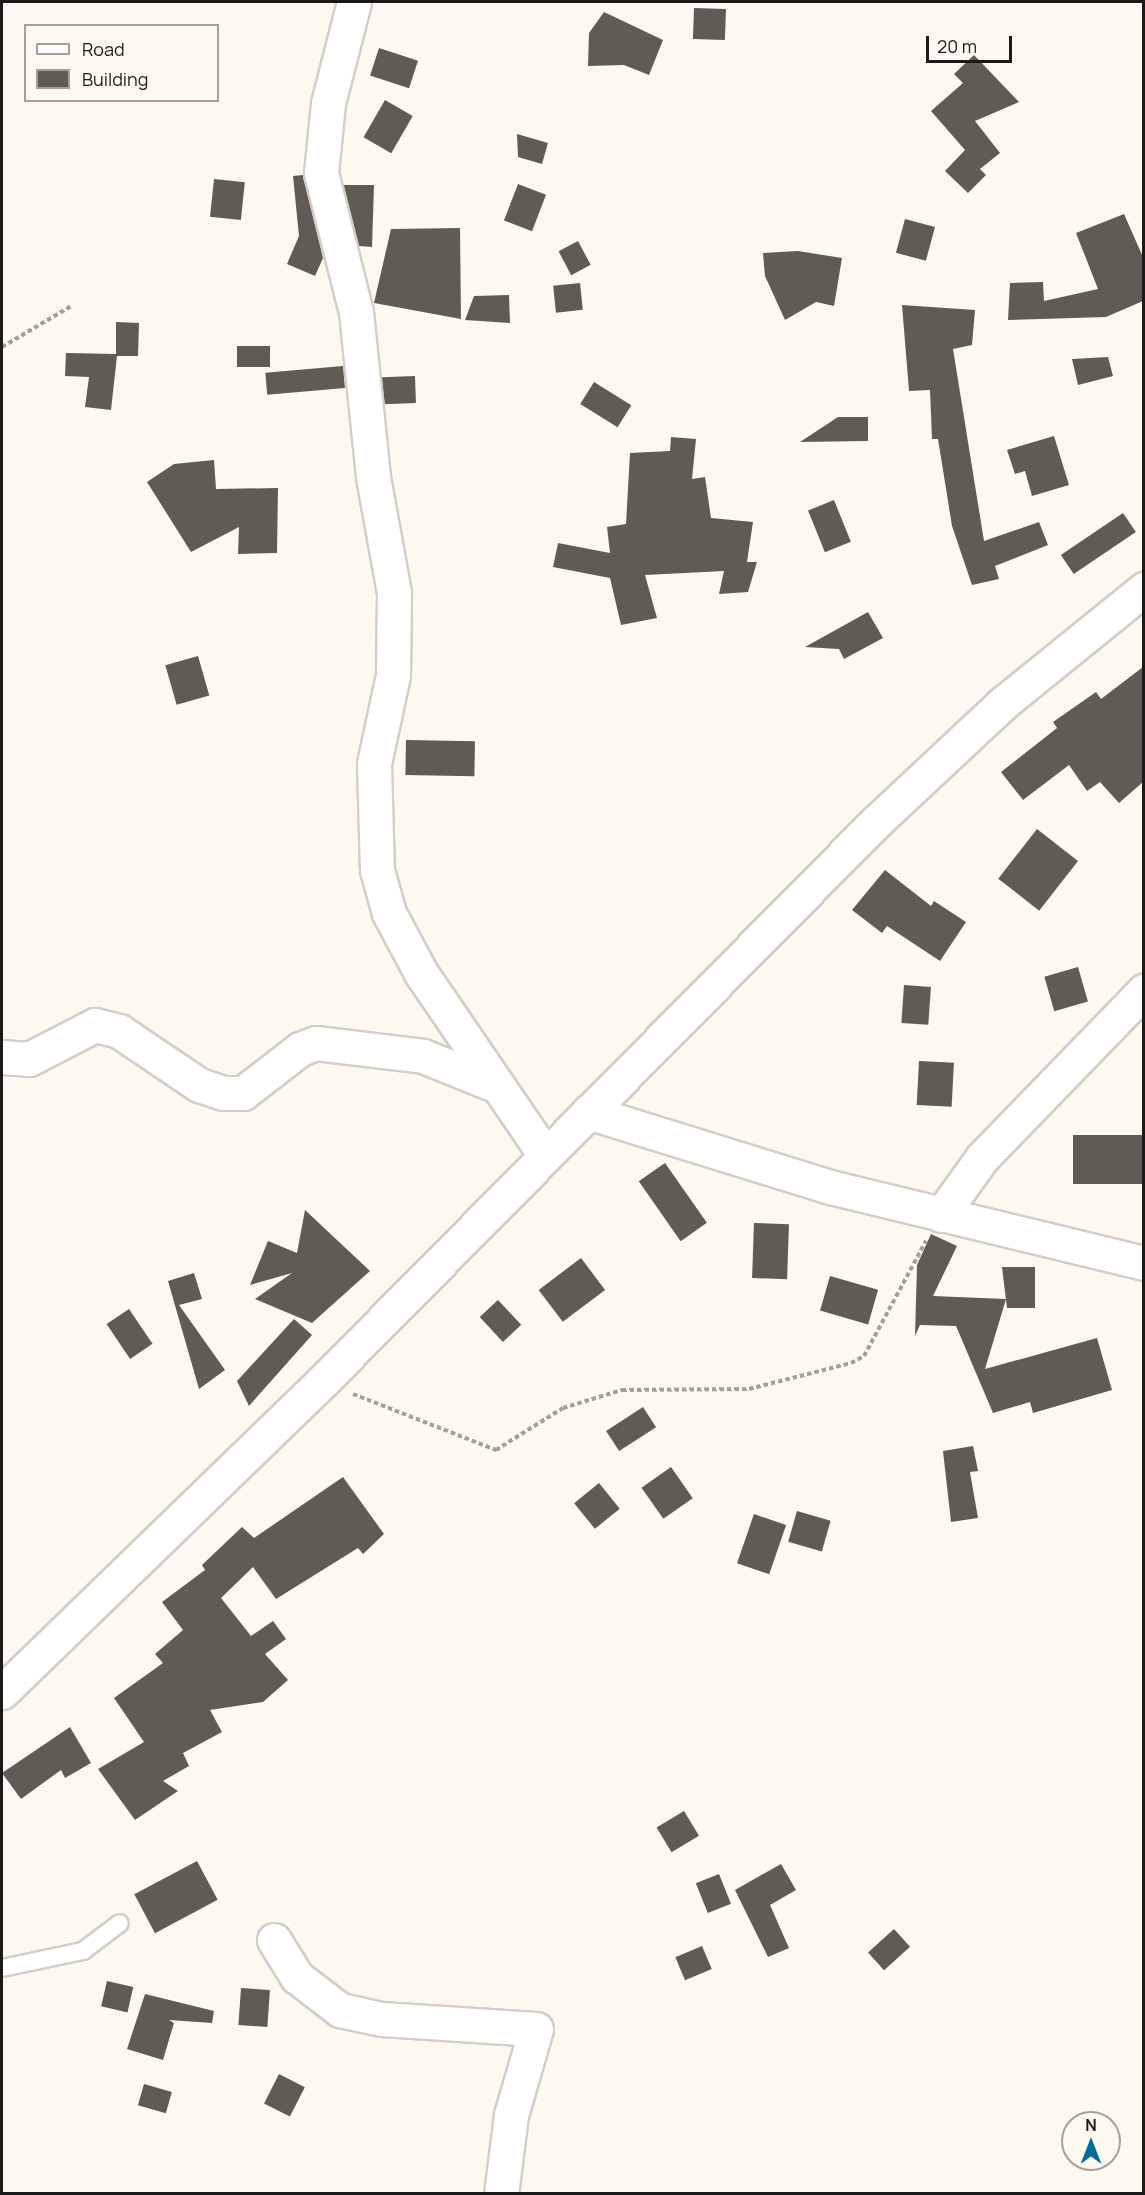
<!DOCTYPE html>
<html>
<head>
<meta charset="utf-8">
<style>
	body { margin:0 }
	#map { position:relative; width:1145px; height:2195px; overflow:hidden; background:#fdf9f0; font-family:Manrope,sans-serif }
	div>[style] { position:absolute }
	.building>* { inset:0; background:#605c55; transform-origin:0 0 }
	.path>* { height:4px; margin-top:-2px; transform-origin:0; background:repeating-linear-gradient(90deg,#a39f99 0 4.5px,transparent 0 7.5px) }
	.roads { filter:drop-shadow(2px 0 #d3cec6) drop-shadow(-2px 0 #d3cec6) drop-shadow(0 2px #d3cec6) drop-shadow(0 -2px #d3cec6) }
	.service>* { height:16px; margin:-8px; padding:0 8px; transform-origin:8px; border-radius:8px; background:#fff }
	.minor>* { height:33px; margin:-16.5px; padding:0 16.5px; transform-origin:16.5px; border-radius:16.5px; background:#fff }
	.secondary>* { height:33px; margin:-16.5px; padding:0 16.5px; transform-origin:16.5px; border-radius:16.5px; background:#fff }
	span { translate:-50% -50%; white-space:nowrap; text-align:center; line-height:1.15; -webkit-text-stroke:6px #fdf9f0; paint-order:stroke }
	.frame { position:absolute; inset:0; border:3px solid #1c1a18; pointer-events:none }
	.legend { position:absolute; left:24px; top:24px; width:195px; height:78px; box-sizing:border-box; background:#fdf9f0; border:2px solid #a3a09a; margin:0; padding:8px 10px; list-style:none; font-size:18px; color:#1c1a18 }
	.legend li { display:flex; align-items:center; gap:12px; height:30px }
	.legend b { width:30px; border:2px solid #a3a09a }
	.north { position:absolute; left:1061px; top:2111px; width:60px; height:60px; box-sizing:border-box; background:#fdf9f0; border:2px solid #a3a09a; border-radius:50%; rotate:0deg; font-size:16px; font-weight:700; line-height:24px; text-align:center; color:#1c1a18 }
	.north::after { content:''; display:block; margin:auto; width:21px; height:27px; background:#076c9a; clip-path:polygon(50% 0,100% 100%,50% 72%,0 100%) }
	.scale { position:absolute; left:926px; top:36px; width:86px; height:27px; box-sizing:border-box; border:3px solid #1c1a18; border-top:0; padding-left:8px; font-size:18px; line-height:21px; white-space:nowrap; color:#1c1a18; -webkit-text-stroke:4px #fdf9f0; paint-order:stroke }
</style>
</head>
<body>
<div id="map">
	<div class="building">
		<div style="left:694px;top:8px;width:32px;height:31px;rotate:2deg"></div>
		<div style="clip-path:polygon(604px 12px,663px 40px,649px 75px,624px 65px,588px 66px,589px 33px)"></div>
		<div style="left:379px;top:48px;width:41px;height:29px;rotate:18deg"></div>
		<div style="clip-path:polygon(974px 55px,1019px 102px,975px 121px,1000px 153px,980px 169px,986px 175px,968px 193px,945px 171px,965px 150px,931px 111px,963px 83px,954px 74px)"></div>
		<div style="left:385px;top:100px;width:32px;height:43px;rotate:30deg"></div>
		<div style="clip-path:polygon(517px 134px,548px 143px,542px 164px,518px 157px)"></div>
		<div style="clip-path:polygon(303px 175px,323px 258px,315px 276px,287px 264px,299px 236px,293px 176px)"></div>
		<div style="left:214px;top:179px;width:31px;height:38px;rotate:6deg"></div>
		<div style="left:518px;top:184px;width:30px;height:39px;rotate:21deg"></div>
		<div style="clip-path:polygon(343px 185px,374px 185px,372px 247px,359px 246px)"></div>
		<div style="clip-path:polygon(1124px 214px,1143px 257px,1143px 301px,1106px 317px,1008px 320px,1010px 283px,1043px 282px,1044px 301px,1098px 289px,1076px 233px)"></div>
		<div style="left:905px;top:219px;width:31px;height:35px;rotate:15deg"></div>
		<div style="clip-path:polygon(460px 228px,461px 319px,374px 303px,391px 229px)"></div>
		<div style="left:578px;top:241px;width:27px;height:22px;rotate:62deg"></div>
		<div style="clip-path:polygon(798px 251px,842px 258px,834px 306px,816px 302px,785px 320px,765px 276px,763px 253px)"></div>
		<div style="left:580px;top:283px;width:27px;height:27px;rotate:84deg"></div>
		<div style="clip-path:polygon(509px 295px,510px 323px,465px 320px,474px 296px)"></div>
		<div style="clip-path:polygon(902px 305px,975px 310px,972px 345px,953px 349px,984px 541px,1039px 522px,1048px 545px,995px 566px,999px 579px,972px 585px,952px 526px,938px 439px,932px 439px,930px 390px,909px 391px)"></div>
		<div style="clip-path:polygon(116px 322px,139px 323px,138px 356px,117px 356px,111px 410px,85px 407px,89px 377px,65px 376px,66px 353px,116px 354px)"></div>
		<div style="left:237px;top:346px;width:33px;height:21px"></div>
		<div style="clip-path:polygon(1108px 357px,1113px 376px,1078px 385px,1072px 359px)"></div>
		<div style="left:343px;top:366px;width:22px;height:78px;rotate:85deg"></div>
		<div style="left:415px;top:376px;width:27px;height:33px;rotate:88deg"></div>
		<div style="left:594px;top:382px;width:44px;height:26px;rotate:32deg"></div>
		<div style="clip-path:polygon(838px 417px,868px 417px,868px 441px,800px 442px)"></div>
		<div style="clip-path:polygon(1054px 436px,1069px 485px,1032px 496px,1025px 471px,1015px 474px,1007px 450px)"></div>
		<div style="clip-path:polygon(671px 437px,696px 439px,692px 479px,705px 477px,711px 518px,753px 522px,747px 562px,757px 562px,748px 592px,719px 594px,724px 571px,645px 575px,657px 618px,621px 625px,610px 578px,553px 567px,558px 543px,610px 553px,607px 527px,626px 524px,630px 453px,670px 451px)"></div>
		<div style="clip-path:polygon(214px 460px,216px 489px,278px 488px,277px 553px,238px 554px,239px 527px,191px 552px,147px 482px,174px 464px)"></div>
		<div style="left:834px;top:500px;width:45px;height:28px;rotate:68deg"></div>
		<div style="left:1123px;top:513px;width:23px;height:75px;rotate:56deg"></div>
		<div style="clip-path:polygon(868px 612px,883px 638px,844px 659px,839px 649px,805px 647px)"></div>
		<div style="left:198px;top:656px;width:41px;height:34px;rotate:74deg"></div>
		<div style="clip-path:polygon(1143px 667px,1143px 782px,1119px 803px,1100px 782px,1087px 791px,1069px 765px,1023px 800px,1001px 772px,1057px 728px,1053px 722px,1096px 692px,1101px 699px)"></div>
		<div style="left:406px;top:740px;width:69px;height:35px;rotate:1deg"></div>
		<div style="left:1037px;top:829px;width:52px;height:63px;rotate:38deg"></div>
		<div style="clip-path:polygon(885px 870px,931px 906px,934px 901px,966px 922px,940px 961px,887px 926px,882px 933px,852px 910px)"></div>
		<div style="left:1078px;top:967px;width:36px;height:35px;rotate:74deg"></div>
		<div style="left:904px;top:985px;width:27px;height:38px;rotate:4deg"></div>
		<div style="left:919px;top:1061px;width:35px;height:44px;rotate:3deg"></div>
		<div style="left:1143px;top:1135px;width:49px;height:70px;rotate:90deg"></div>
		<div style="left:665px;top:1163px;width:73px;height:32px;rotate:55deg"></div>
		<div style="clip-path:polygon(305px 1210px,370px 1271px,312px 1323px,255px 1299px,292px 1273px,250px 1285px,268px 1241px,297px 1253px)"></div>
		<div style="left:754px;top:1223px;width:35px;height:55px;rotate:2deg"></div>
		<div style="clip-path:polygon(931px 1234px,957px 1246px,933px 1296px,1006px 1299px,985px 1369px,1097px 1338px,1112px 1390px,1033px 1413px,1030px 1402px,993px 1413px,956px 1326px,920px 1325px,915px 1336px,917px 1265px)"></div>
		<div style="left:581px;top:1258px;width:40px;height:53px;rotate:53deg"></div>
		<div style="clip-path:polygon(1002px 1267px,1035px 1267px,1035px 1308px,1007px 1308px)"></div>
		<div style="clip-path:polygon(194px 1273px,202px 1299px,179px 1305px,225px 1370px,199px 1389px,168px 1281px)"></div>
		<div style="left:830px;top:1276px;width:50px;height:36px;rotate:16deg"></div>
		<div style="left:498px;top:1300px;width:34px;height:25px;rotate:47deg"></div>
		<div style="left:129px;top:1309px;width:42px;height:27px;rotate:56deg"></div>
		<div style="clip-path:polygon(294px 1319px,312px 1335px,249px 1406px,237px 1381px)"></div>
		<div style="left:643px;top:1407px;width:24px;height:44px;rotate:57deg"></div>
		<div style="clip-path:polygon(973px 1446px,978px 1471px,970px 1472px,978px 1518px,951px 1522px,943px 1451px)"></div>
		<div style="left:671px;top:1467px;width:38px;height:36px;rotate:55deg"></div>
		<div style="clip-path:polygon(343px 1477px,384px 1534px,363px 1554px,358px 1548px,276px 1599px,253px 1567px,221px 1598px,251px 1636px,273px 1621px,286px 1639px,265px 1654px,288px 1680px,263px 1702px,210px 1710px,222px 1732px,183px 1753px,189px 1766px,163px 1781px,178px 1791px,135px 1820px,98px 1769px,144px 1742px,114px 1698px,163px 1663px,155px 1654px,183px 1630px,162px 1602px,205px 1570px,202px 1565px,242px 1527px,254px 1538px)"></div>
		<div style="left:599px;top:1483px;width:33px;height:32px;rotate:51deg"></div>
		<div style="left:797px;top:1511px;width:35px;height:32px;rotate:16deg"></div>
		<div style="left:754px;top:1514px;width:34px;height:52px;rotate:19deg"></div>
		<div style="clip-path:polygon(70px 1727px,91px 1763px,65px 1778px,61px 1770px,21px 1799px,2px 1773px)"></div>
		<div style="left:684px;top:1811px;width:29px;height:32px;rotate:59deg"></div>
		<div style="left:197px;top:1861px;width:44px;height:71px;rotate:62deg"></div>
		<div style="clip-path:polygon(781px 1864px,796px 1890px,770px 1905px,789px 1948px,768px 1957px,735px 1890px)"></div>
		<div style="left:719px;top:1874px;width:32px;height:25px;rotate:68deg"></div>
		<div style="left:894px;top:1929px;width:24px;height:35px;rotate:48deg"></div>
		<div style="left:702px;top:1946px;width:25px;height:29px;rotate:67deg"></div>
		<div style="left:107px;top:1981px;width:27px;height:26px;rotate:13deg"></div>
		<div style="left:241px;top:1988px;width:29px;height:37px;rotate:4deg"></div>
		<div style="clip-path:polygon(145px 1994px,214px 2011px,212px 2023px,169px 2020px,174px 2023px,163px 2060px,127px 2049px)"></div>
		<div style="left:279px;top:2074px;width:29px;height:33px;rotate:27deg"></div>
		<div style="left:144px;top:2084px;width:29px;height:22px;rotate:16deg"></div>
	</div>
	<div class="path">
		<div style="left:2px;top:347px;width:80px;rotate:-30.7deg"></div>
		<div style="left:353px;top:1394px;width:154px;rotate:21.4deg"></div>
		<div style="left:496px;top:1450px;width:79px;rotate:-32.1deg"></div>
		<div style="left:563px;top:1408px;width:62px;rotate:-17deg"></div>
		<div style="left:622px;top:1390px;width:127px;rotate:-0.5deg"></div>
		<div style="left:749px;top:1389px;width:105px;rotate:-14.3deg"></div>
		<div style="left:851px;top:1363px;width:15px;rotate:-28deg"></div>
		<div style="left:864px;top:1356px;width:131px;rotate:-61.7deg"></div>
	</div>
	<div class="roads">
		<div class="service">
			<div style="left:2px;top:1968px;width:83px;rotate:-11.9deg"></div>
			<div style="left:83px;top:1951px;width:46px;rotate:-37.1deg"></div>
		</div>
		<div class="minor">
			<div style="left:354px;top:2px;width:104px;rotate:104.4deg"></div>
			<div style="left:328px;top:103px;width:70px;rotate:95.7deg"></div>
			<div style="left:321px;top:173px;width:143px;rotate:75.9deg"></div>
			<div style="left:356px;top:312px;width:166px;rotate:84.1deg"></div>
			<div style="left:373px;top:477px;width:118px;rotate:79.7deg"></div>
			<div style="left:394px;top:593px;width:82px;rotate:90.7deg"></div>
			<div style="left:393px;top:675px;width:91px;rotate:102.1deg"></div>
			<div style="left:374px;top:764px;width:106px;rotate:88.4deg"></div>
			<div style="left:377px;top:870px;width:45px;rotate:74.4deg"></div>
			<div style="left:389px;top:913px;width:68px;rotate:61.9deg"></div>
			<div style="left:421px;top:973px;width:220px;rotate:55.7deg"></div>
			<div style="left:2px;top:1057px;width:27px;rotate:4deg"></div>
			<div style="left:29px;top:1059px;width:74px;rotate:-27.3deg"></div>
			<div style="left:95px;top:1025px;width:25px;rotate:14deg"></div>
			<div style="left:119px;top:1031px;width:97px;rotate:34deg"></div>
			<div style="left:199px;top:1085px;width:25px;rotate:18deg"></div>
			<div style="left:223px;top:1093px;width:20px"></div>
			<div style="left:243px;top:1093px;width:72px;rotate:-37.7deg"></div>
			<div style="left:300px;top:1049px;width:17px;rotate:-21deg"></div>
			<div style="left:316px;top:1043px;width:108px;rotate:6.9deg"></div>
			<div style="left:423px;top:1056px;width:72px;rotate:21.9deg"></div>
			<div style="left:588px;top:1112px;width:253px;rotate:17.2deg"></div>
			<div style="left:830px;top:1187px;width:323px;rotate:13.6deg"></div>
			<div style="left:941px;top:1215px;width:70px;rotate:-54.3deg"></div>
			<div style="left:982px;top:1158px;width:233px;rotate:-45.9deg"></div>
			<div style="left:274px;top:1940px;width:44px;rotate:58.1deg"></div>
			<div style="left:297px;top:1977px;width:54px;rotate:37.5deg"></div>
			<div style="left:340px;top:2010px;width:43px;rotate:12.1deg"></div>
			<div style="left:382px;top:2019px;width:154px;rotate:3.7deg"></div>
			<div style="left:536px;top:2029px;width:90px;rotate:106.2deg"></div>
			<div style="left:511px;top:2115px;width:80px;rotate:97.2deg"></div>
		</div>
		<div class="secondary">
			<div style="left:2px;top:1692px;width:446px;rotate:-44.1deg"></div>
			<div style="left:322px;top:1382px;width:786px;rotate:-45.31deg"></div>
			<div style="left:875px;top:823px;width:174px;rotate:-43.1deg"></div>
			<div style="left:1002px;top:704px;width:183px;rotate:-39deg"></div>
		</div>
	</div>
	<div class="frame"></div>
	<ul class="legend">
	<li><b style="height:8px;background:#fff"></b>Road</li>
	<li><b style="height:16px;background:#605c55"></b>Building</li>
	</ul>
	<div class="north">N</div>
	<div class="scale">20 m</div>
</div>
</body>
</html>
